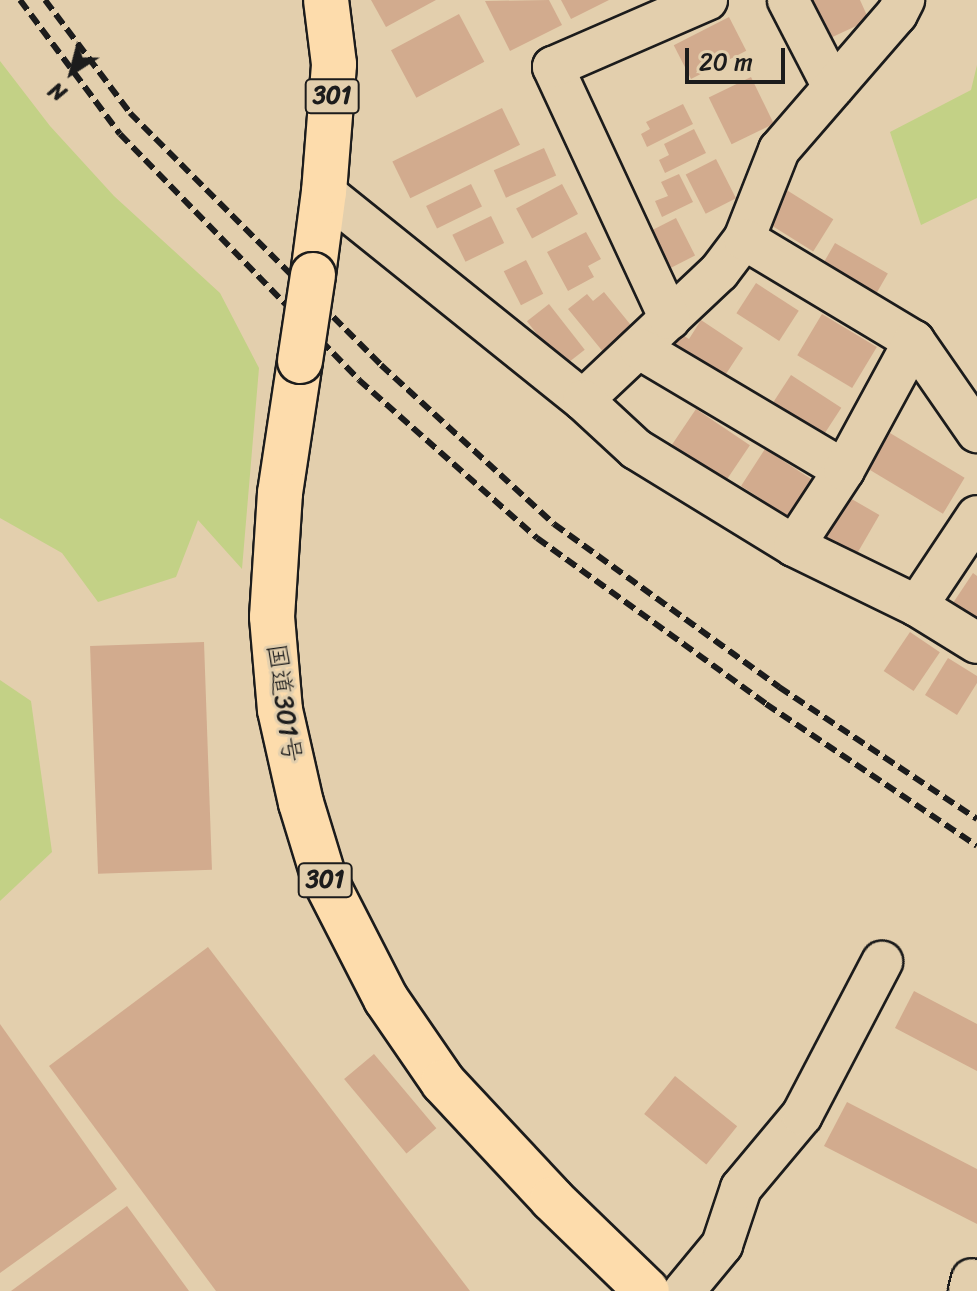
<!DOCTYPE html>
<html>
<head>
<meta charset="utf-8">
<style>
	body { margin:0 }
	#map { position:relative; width:977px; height:1291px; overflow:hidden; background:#e3cfad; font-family:Sriracha,"Klee One",sans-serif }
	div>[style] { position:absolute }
	.green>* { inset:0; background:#c3d186 }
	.building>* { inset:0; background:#d2ab8e; transform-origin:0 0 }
	.roads { filter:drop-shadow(2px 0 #1c1c1c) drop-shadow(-2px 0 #1c1c1c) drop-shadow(0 2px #1c1c1c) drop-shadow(0 -2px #1c1c1c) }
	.minor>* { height:40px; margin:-20px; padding:0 20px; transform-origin:20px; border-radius:20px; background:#e3cfad }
	.trunk>* { height:44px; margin:-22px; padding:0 22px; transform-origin:22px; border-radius:22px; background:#fddcac }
	.rail>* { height:6px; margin-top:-3px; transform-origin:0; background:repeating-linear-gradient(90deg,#1c1c1c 0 12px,transparent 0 18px) }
	.bridges { filter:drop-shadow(2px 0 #1c1c1c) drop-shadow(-2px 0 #1c1c1c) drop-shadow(0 2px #1c1c1c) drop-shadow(0 -2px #1c1c1c) }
	.trunk-bridge>* { height:44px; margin:-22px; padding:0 22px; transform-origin:22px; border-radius:22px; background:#fddcac }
	span { translate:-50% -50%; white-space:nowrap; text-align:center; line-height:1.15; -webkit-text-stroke:6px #e3cfad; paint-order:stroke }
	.shield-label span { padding:2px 6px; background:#e3cfad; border:2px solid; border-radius:6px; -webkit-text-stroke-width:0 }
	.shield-label { font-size:24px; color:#1c1c1c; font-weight:700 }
	.street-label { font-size:26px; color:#1c1c1c }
	.north { position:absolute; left:32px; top:32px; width:80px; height:80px; -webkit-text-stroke:6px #e3cfad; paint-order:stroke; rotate:216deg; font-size:22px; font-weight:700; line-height:32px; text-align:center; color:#1c1c1c }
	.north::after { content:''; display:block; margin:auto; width:28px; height:36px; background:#1c1c1c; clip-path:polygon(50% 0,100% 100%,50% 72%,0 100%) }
	.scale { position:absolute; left:685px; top:48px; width:100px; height:36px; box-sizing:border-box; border:4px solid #1c1c1c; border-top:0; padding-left:10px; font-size:24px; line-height:28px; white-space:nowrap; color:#1c1c1c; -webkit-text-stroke:6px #e3cfad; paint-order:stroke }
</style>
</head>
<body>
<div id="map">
	<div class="green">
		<div style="clip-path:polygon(0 61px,50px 126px,114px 196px,220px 293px,259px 368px,242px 569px,198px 520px,176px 577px,98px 602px,62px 553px,0 518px)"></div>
		<div style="clip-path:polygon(977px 65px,977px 198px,921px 225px,890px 132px,971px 90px)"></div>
		<div style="clip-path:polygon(0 680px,31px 701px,52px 852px,0 901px)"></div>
	</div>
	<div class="building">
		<div style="clip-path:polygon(371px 0,436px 0,386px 27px)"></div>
		<div style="clip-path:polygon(549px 0,562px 25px,510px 51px,485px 1px)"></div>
		<div style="clip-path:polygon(561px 0,609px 0,571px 19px)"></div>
		<div style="clip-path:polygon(807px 0,860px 0,869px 20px,826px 40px)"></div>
		<div style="left:459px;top:14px;width:54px;height:77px;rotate:62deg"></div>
		<div style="left:729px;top:17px;width:38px;height:62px;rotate:63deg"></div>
		<div style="left:751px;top:77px;width:52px;height:47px;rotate:64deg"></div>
		<div style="clip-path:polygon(683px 104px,693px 124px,647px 147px,641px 134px,650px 129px,646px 122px)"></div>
		<div style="left:502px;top:108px;width:41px;height:122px;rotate:64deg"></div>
		<div style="clip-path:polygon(694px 129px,706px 153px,665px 173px,659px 160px,669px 155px,664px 144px)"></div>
		<div style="left:544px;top:148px;width:30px;height:55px;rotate:66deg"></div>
		<div style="left:716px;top:159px;width:44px;height:34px;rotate:63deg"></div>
		<div style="clip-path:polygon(679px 174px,693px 202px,662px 217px,655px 201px,668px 196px,661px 182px)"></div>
		<div style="left:471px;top:184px;width:25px;height:50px;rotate:64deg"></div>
		<div style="left:562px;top:184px;width:34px;height:52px;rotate:62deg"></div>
		<div style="left:785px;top:189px;width:57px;height:38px;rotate:32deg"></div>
		<div style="left:491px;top:216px;width:30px;height:43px;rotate:64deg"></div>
		<div style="left:676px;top:218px;width:42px;height:33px;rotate:63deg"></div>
		<div style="clip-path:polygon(586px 232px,601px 259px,588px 266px,594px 277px,568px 291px,547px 252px)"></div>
		<div style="left:835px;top:243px;width:61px;height:30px;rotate:30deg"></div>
		<div style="left:526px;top:260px;width:38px;height:25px;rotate:63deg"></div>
		<div style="left:756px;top:283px;width:51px;height:36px;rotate:33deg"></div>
		<div style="clip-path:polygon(604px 292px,634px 329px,604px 353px,568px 309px,587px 294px,593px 301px)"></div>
		<div style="left:549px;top:304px;width:58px;height:28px;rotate:52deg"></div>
		<div style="left:822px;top:314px;width:64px;height:48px;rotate:31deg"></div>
		<div style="clip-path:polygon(701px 320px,743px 348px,722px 380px,672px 347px,681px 334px,689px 339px)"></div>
		<div style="left:791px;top:375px;width:60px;height:43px;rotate:33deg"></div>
		<div style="left:696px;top:409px;width:65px;height:46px;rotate:34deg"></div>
		<div style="left:890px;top:433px;width:87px;height:42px;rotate:31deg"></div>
		<div style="left:765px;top:449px;width:67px;height:44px;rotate:33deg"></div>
		<div style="left:843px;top:494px;width:42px;height:48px;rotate:30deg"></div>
		<div style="clip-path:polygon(973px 573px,977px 576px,977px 618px,953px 603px)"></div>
		<div style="left:910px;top:632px;width:36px;height:47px;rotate:34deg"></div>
		<div style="left:204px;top:642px;width:228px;height:114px;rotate:88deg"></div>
		<div style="clip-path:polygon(948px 658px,977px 676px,977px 683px,957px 715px,925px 695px)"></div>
		<div style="clip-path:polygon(208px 947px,470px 1291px,216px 1291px,49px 1066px)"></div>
		<div style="clip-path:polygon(914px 991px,977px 1024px,977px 1071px,895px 1028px)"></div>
		<div style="clip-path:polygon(0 1024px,117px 1189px,0 1273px)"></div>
		<div style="left:374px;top:1054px;width:97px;height:39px;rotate:50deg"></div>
		<div style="left:675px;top:1076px;width:80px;height:49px;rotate:39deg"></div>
		<div style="clip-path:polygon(847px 1102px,977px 1169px,977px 1224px,824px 1146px)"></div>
		<div style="clip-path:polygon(127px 1206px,189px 1291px,11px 1291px)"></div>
	</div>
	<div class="roads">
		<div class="minor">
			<div style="left:788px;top:0;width:98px;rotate:62.7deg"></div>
			<div style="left:324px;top:192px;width:332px;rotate:38.8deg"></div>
			<div style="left:583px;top:400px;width:187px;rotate:-43.3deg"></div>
			<div style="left:719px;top:272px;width:41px;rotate:-52.9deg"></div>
			<div style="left:744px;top:239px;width:96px;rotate:-68.5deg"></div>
			<div style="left:779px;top:150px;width:180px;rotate:-49.1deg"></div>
			<div style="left:897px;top:14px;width:16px;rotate:-63deg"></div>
			<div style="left:744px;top:239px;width:198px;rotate:31deg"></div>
			<div style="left:914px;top:341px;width:111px;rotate:55.3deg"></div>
			<div style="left:670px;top:319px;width:278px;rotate:-114.9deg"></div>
			<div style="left:553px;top:67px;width:168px;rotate:-23.5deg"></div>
			<div style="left:640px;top:349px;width:237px;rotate:30.7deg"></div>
			<div style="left:583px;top:400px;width:72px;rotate:42.8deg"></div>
			<div style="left:636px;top:449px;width:185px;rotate:31.5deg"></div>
			<div style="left:794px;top:546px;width:137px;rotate:26deg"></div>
			<div style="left:917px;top:606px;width:70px;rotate:31.7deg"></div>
			<div style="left:794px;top:546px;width:91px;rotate:-56.7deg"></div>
			<div style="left:844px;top:470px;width:147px;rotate:-61.5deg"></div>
			<div style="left:917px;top:606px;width:108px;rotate:-56.3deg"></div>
			<div style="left:684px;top:1291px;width:60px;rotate:-50.4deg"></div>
			<div style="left:722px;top:1245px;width:60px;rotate:-71.6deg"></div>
			<div style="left:741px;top:1188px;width:95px;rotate:-50.1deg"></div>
			<div style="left:802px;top:1115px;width:173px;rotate:-62.4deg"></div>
			<div style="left:969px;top:1291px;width:12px;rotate:-76deg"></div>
		</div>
		<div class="trunk">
			<div style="left:313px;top:275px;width:84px;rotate:-82.5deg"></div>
			<div style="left:324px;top:192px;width:128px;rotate:-85.5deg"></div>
			<div style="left:334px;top:64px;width:64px;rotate:-97.1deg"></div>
			<div style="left:300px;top:361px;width:134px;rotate:98.6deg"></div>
			<div style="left:280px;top:493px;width:124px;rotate:93.7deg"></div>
			<div style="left:272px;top:617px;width:93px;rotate:85.1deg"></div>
			<div style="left:280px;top:710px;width:95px;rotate:77.3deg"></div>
			<div style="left:301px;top:803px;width:78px;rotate:73deg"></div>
			<div style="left:324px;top:878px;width:136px;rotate:62.9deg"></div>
			<div style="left:386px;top:999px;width:101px;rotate:55.5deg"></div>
			<div style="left:443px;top:1082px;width:160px;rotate:47deg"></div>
			<div style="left:552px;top:1199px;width:132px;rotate:44.1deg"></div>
		</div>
	</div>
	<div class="rail">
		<div style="left:20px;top:0;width:167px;rotate:53.3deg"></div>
		<div style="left:120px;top:134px;width:343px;rotate:45.8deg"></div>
		<div style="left:359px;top:380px;width:238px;rotate:41.6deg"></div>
		<div style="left:537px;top:538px;width:283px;rotate:35.9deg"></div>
		<div style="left:766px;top:704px;width:254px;rotate:33.9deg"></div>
		<div style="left:45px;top:0;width:141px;rotate:53deg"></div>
		<div style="left:130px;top:113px;width:356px;rotate:45.1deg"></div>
		<div style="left:381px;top:365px;width:235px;rotate:42.6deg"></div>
		<div style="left:554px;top:524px;width:278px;rotate:35.9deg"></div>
		<div style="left:779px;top:687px;width:238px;rotate:33.7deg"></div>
	</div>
	<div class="bridges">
		<div class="trunk-bridge">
			<div style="left:300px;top:361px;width:87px;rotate:-81.4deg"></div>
		</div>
	</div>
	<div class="shield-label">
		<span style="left:332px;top:96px">301</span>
		<span style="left:325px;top:880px">301</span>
	</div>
	<div class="street-label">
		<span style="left:284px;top:703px;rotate:82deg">国道301号</span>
	</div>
	<div class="north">N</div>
	<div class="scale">20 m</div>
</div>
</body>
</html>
